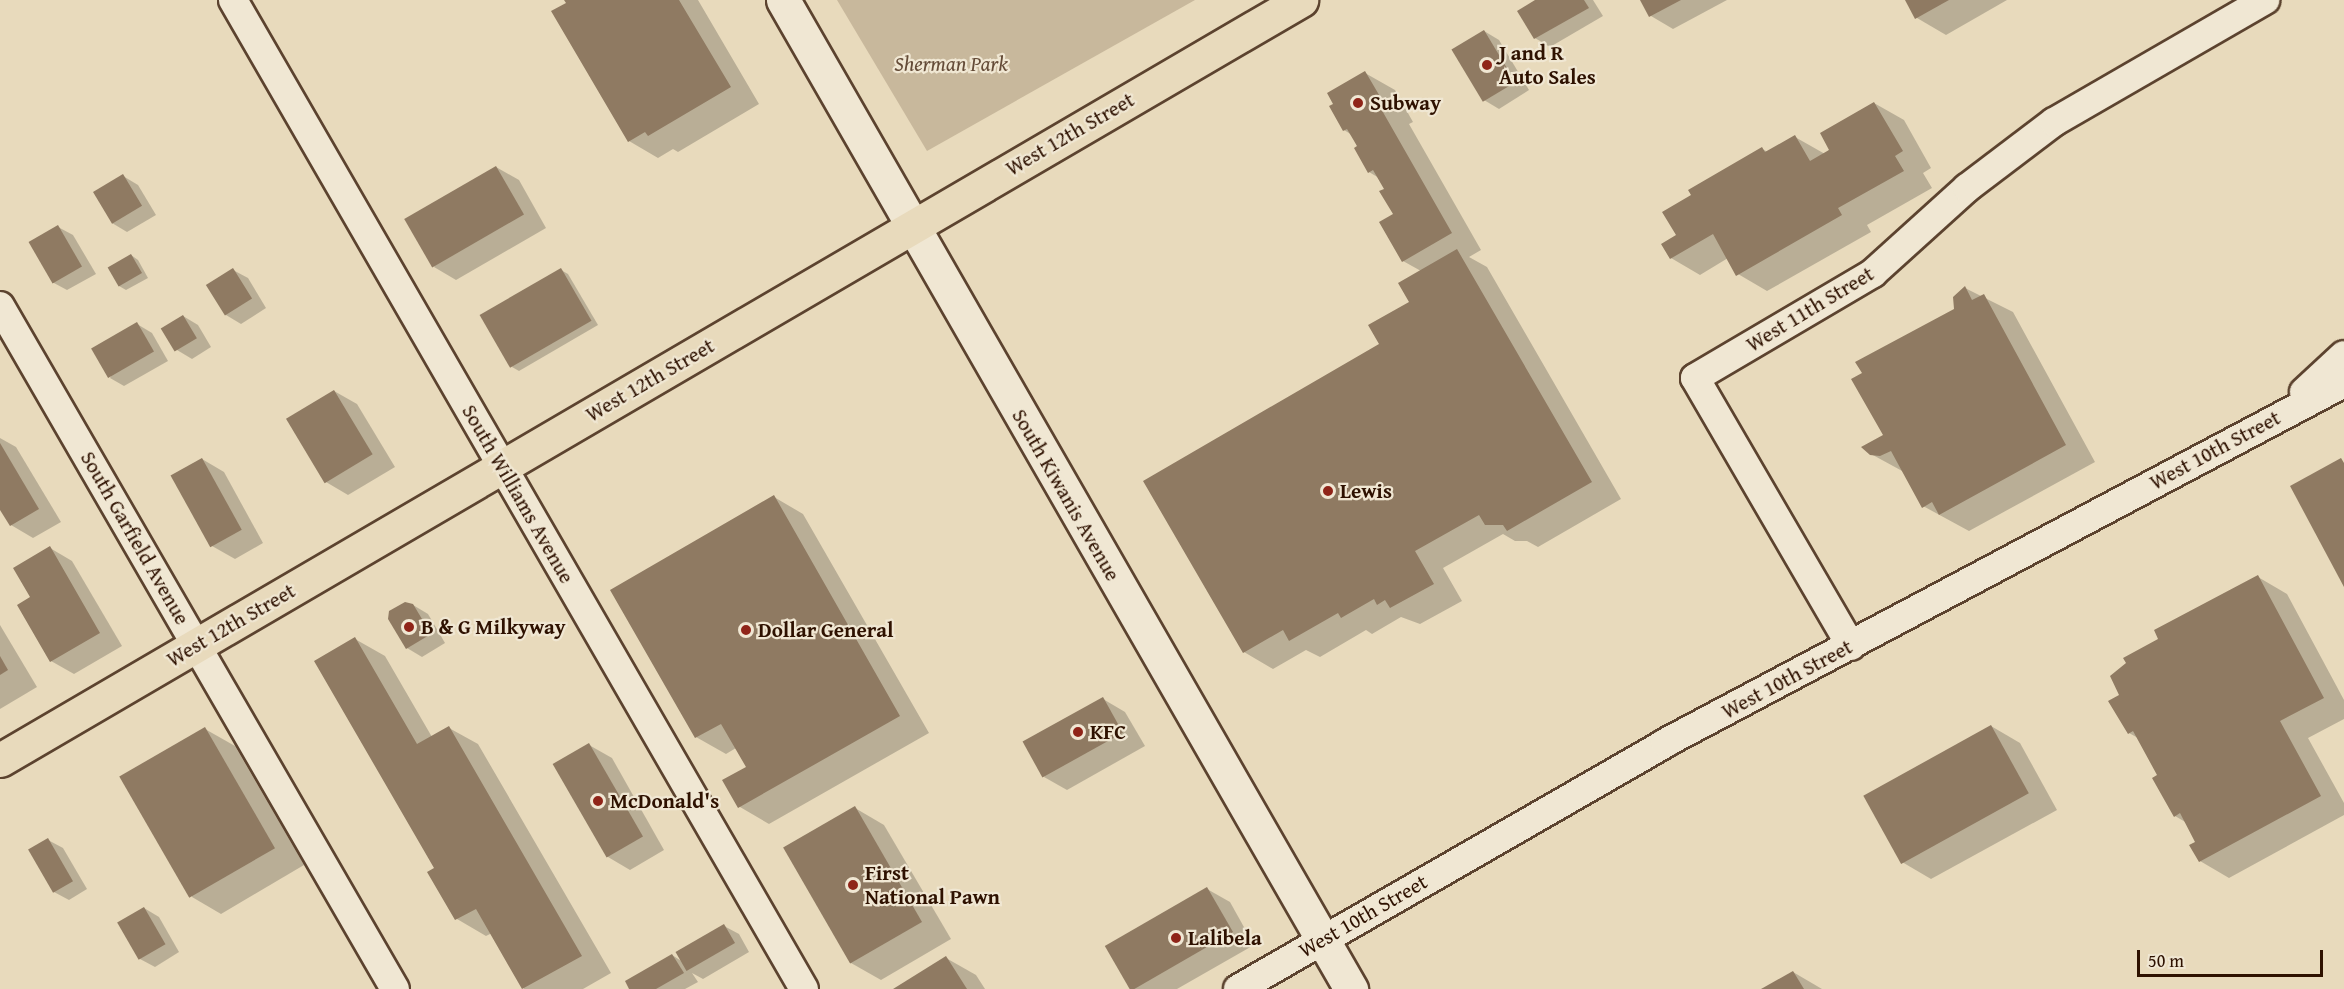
<!DOCTYPE html>
<html>
<head>
<meta charset="utf-8">
<style>
	body { margin:0 }
	#map { position:relative; width:2344px; height:989px; overflow:hidden; background:#e8dabc; font-family:"Gentium Book Plus",serif }
	div>[style] { position:absolute }
	.green>* { inset:0; background:#c8b89c }
	.shadow>* { inset:0; background:#0003 }
	.building>* { inset:0; background:#8f7a62; transform-origin:0 0 }
	.roads { filter:drop-shadow(2px 0 #5c432f) drop-shadow(-2px 0 #5c432f) drop-shadow(0 2px #5c432f) drop-shadow(0 -2px #5c432f) }
	.minor>* { height:28px; margin:-14px; padding:0 14px; transform-origin:14px; border-radius:14px; background:#f0e7d3 }
	.secondary>* { height:33px; margin:-16.5px; padding:0 16.5px; transform-origin:16.5px; border-radius:16.5px; background:#f0e7d3 }
	.primary>* { height:33px; margin:-16.5px; padding:0 16.5px; transform-origin:16.5px; border-radius:16.5px; background:#e8dabc }
	.dots>* { width:16px; height:16px; translate:-50% -50%; box-sizing:border-box; border:3px solid #f0e7d3; border-radius:50% }
	span { translate:-50% -50%; white-space:nowrap; text-align:center; line-height:1.15; -webkit-text-stroke:4.5px #f0e7d3; paint-order:stroke }
	.poi-label { font-size:21px; color:#2e1100; font-weight:700 }
	.left { translate:0 -50%; text-align:left }
	.park-label { font-size:21px; color:#644b37; font-style:italic }
	.street-label { font-size:21px; color:#2e1100 }
	.scale { position:absolute; left:2137px; top:950px; width:186px; height:27px; box-sizing:border-box; border:3px solid #2e1100; border-top:0; padding-left:8px; font-size:18px; line-height:21px; white-space:nowrap; color:#2e1100; -webkit-text-stroke:4px #f0e7d3; paint-order:stroke }
</style>
</head>
<body>
<div id="map">
	<div class="green">
		<div style="clip-path:polygon(837px 0,1195px 0,927px 151px)"></div>
	</div>
	<div class="shadow">
		<div style="clip-path:polygon(566px 0,698px 0,759px 104px,678px 152px,673px 149px,658px 158px,629px 141px)"></div>
		<div style="clip-path:polygon(1538px 0,1593px 0,1603px 16px,1550px 47px,1535px 38px,1519px 11px)"></div>
		<div style="clip-path:polygon(1642px 0,1727px 0,1673px 29px,1651px 16px)"></div>
		<div style="clip-path:polygon(1906px 0,2007px 0,1946px 35px,1917px 18px)"></div>
		<div style="clip-path:polygon(1484px 31px,1499px 40px,1529px 90px,1499px 109px,1484px 100px)"></div>
		<div style="clip-path:polygon(1365px 73px,1395px 90px,1413px 122px,1409px 124px,1481px 250px,1469px 257px,1487px 267px,1621px 499px,1538px 547px,1527px 541px,1515px 541px,1503px 534px,1443px 568px,1462px 601px,1420px 624px,1401px 617px,1372px 634px,1366px 630px,1320px 657px,1306px 650px,1273px 669px,1244px 652px,1381px 344px,1411px 302px,1421px 271px,1403px 261px,1395px 215px,1386px 189px,1379px 178px,1369px 172px,1352px 135px,1344px 130px)"></div>
		<div style="clip-path:polygon(1874px 103px,1904px 120px,1931px 168px,1923px 173px,1932px 188px,1867px 225px,1871px 232px,1767px 291px,1738px 274px,1728px 258px,1700px 275px,1671px 258px,1678px 236px,1762px 149px,1768px 152px,1795px 137px,1825px 154px)"></div>
		<div style="clip-path:polygon(496px 167px,519px 180px,546px 228px,456px 280px,434px 267px)"></div>
		<div style="clip-path:polygon(123px 176px,138px 185px,156px 215px,127px 232px,112px 223px)"></div>
		<div style="clip-path:polygon(58px 227px,73px 235px,96px 274px,67px 290px,52px 282px)"></div>
		<div style="clip-path:polygon(131px 255px,138px 260px,148px 278px,126px 290px,119px 286px,109px 268px)"></div>
		<div style="clip-path:polygon(233px 270px,248px 278px,266px 308px,241px 324px,226px 315px)"></div>
		<div style="clip-path:polygon(561px 270px,568px 274px,598px 325px,519px 371px,512px 367px)"></div>
		<div style="clip-path:polygon(1965px 288px,2013px 312px,2095px 462px,1969px 531px,1923px 506px,1904px 472px,1871px 454px,1885px 435px,1956px 310px)"></div>
		<div style="clip-path:polygon(183px 316px,198px 325px,211px 347px,192px 359px,177px 350px)"></div>
		<div style="clip-path:polygon(137px 324px,152px 333px,168px 361px,124px 386px,110px 378px)"></div>
		<div style="clip-path:polygon(334px 391px,357px 404px,395px 467px,348px 495px,326px 482px)"></div>
		<div style="clip-path:polygon(0 438px,16px 447px,61px 522px,33px 538px,11px 525px,0 507px)"></div>
		<div style="clip-path:polygon(202px 459px,224px 472px,263px 543px,235px 559px,212px 546px)"></div>
		<div style="clip-path:polygon(774px 497px,803px 514px,929px 733px,769px 824px,740px 807px,724px 781px,748px 767px,736px 748px,726px 754px,696px 737px)"></div>
		<div style="clip-path:polygon(50px 548px,72px 561px,122px 646px,74px 674px,51px 661px)"></div>
		<div style="clip-path:polygon(2258px 577px,2287px 594px,2344px 700px,2344px 719px,2308px 738px,2344px 803px,2344px 815px,2229px 878px,2200px 861px,2197px 842px,2187px 823px,2175px 816px,2159px 776px,2138px 738px,2129px 733px,2121px 696px,2160px 640px)"></div>
		<div style="clip-path:polygon(413px 605px,428px 614px,445px 643px,422px 657px,407px 648px,389px 619px)"></div>
		<div style="clip-path:polygon(0 625px,37px 687px,0 709px)"></div>
		<div style="clip-path:polygon(355px 639px,385px 656px,432px 737px,449px 728px,478px 744px,611px 973px,583px 989px,524px 989px,492px 933px,486px 936px,457px 919px,430px 872px,436px 869px)"></div>
		<div style="clip-path:polygon(1103px 699px,1125px 712px,1145px 746px,1067px 790px,1044px 777px)"></div>
		<div style="clip-path:polygon(1991px 726px,2020px 743px,2057px 810px,1931px 879px,1902px 862px)"></div>
		<div style="clip-path:polygon(205px 729px,235px 746px,304px 865px,221px 914px,192px 897px)"></div>
		<div style="clip-path:polygon(589px 745px,612px 758px,664px 850px,630px 870px,608px 857px)"></div>
		<div style="clip-path:polygon(855px 808px,884px 825px,951px 939px,881px 980px,851px 963px)"></div>
		<div style="clip-path:polygon(48px 840px,63px 848px,87px 889px,69px 900px,54px 892px)"></div>
		<div style="clip-path:polygon(1207px 889px,1230px 902px,1254px 945px,1177px 989px,1131px 989px,1107px 946px)"></div>
		<div style="clip-path:polygon(144px 908px,159px 917px,179px 952px,155px 967px,140px 959px)"></div>
		<div style="clip-path:polygon(724px 926px,739px 934px,749px 952px,703px 979px,692px 973px,698px 982px,685px 989px,631px 989px,672px 955px,683px 962px)"></div>
		<div style="clip-path:polygon(946px 958px,976px 975px,985px 989px,896px 989px)"></div>
		<div style="clip-path:polygon(1793px 972px,1822px 989px,1764px 989px)"></div>
	</div>
	<div class="building">
		<div style="clip-path:polygon(564px 0,679px 0,731px 87px,648px 136px,645px 132px,628px 142px,551px 11px,566px 3px)"></div>
		<div style="clip-path:polygon(1535px 0,1584px 0,1589px 8px,1534px 39px,1517px 11px)"></div>
		<div style="clip-path:polygon(1640px 0,1681px 0,1649px 17px)"></div>
		<div style="clip-path:polygon(1905px 0,1949px 0,1915px 19px)"></div>
		<div style="left:1484px;top:30px;width:61px;height:38px;rotate:59deg"></div>
		<div style="clip-path:polygon(1365px 71px,1385px 105px,1380px 107px,1452px 233px,1402px 262px,1379px 222px,1393px 214px,1379px 191px,1384px 189px,1373px 170px,1368px 173px,1354px 148px,1357px 146px,1347px 129px,1343px 131px,1329px 106px,1333px 104px,1327px 93px)"></div>
		<div style="clip-path:polygon(1874px 102px,1903px 151px,1895px 156px,1904px 171px,1838px 208px,1842px 215px,1736px 276px,1713px 234px,1670px 259px,1661px 244px,1676px 235px,1662px 212px,1691px 195px,1688px 190px,1762px 147px,1765px 152px,1795px 135px,1810px 161px,1829px 150px,1820px 133px)"></div>
		<div style="left:496px;top:166px;width:56px;height:106px;rotate:60deg"></div>
		<div style="left:123px;top:174px;width:37px;height:35px;rotate:59deg"></div>
		<div style="left:58px;top:225px;width:48px;height:34px;rotate:60deg"></div>
		<div style="clip-path:polygon(1457px 249px,1592px 482px,1507px 531px,1503px 525px,1485px 525px,1479px 515px,1415px 551px,1434px 584px,1390px 608px,1385px 600px,1377px 605px,1374px 599px,1341px 618px,1338px 613px,1289px 641px,1283px 630px,1243px 653px,1143px 481px,1379px 344px,1368px 325px,1409px 302px,1398px 283px)"></div>
		<div style="left:131px;top:254px;width:22px;height:27px;rotate:60deg"></div>
		<div style="left:233px;top:268px;width:36px;height:32px;rotate:58deg"></div>
		<div style="left:561px;top:268px;width:61px;height:94px;rotate:60deg"></div>
		<div style="clip-path:polygon(1965px 286px,1972px 300px,1984px 294px,2066px 445px,1939px 515px,1932px 502px,1922px 508px,1891px 451px,1880px 456px,1870px 455px,1861px 447px,1883px 435px,1851px 379px,1862px 373px,1855px 362px,1954px 309px,1953px 297px)"></div>
		<div style="left:183px;top:315px;width:27px;height:26px;rotate:59deg"></div>
		<div style="left:137px;top:322px;width:34px;height:53px;rotate:60deg"></div>
		<div style="left:334px;top:390px;width:75px;height:56px;rotate:59deg"></div>
		<div style="clip-path:polygon(0 443px,39px 509px,10px 526px,0 510px)"></div>
		<div style="left:202px;top:458px;width:82px;height:36px;rotate:61deg"></div>
		<div style="clip-path:polygon(2341px 458px,2344px 463px,2344px 587px,2290px 486px)"></div>
		<div style="clip-path:polygon(774px 495px,900px 716px,738px 808px,722px 780px,746px 767px,721px 724px,695px 738px,610px 590px)"></div>
		<div style="clip-path:polygon(50px 546px,100px 633px,50px 662px,17px 605px,30px 597px,13px 568px)"></div>
		<div style="clip-path:polygon(2258px 575px,2324px 698px,2280px 721px,2321px 796px,2199px 862px,2189px 845px,2195px 842px,2180px 813px,2174px 817px,2152px 778px,2157px 775px,2133px 731px,2128px 734px,2108px 701px,2119px 695px,2110px 676px,2126px 663px,2123px 658px,2158px 639px,2154px 630px)"></div>
		<div style="clip-path:polygon(405px 602px,413px 604px,431px 634px,406px 649px,388px 619px,389px 611px)"></div>
		<div style="clip-path:polygon(355px 637px,417px 744px,449px 726px,582px 956px,522px 989px,476px 909px,455px 920px,427px 872px,434px 868px,314px 661px)"></div>
		<div style="clip-path:polygon(0 656px,8px 670px,0 675px)"></div>
		<div style="left:1103px;top:697px;width:41px;height:92px;rotate:61deg"></div>
		<div style="left:1991px;top:725px;width:78px;height:146px;rotate:61deg"></div>
		<div style="left:205px;top:727px;width:140px;height:99px;rotate:60deg"></div>
		<div style="left:589px;top:743px;width:108px;height:42px;rotate:60deg"></div>
		<div style="left:855px;top:806px;width:134px;height:83px;rotate:60deg"></div>
		<div style="left:48px;top:838px;width:50px;height:23px;rotate:60deg"></div>
		<div style="left:1207px;top:887px;width:52px;height:118px;rotate:60deg"></div>
		<div style="left:144px;top:907px;width:43px;height:31px;rotate:60deg"></div>
		<div style="left:724px;top:924px;width:22px;height:56px;rotate:60deg"></div>
		<div style="clip-path:polygon(672px 954px,684px 973px,656px 989px,629px 989px,625px 981px)"></div>
		<div style="clip-path:polygon(946px 956px,967px 989px,893px 989px)"></div>
		<div style="clip-path:polygon(1793px 971px,1804px 989px,1761px 989px)"></div>
	</div>
	<div class="roads">
		<div class="minor">
			<div style="left:233px;top:0;width:1142px;rotate:60deg"></div>
			<div style="left:0;top:306px;width:789px;rotate:59.96deg"></div>
			<div style="left:2304px;top:392px;width:54px;rotate:-42.8deg"></div>
			<div style="left:1851px;top:646px;width:310px;rotate:-120.2deg"></div>
			<div style="left:1695px;top:378px;width:207px;rotate:-30.5deg"></div>
			<div style="left:1873px;top:273px;width:127px;rotate:-42.1deg"></div>
			<div style="left:1967px;top:188px;width:109px;rotate:-37.2deg"></div>
			<div style="left:2054px;top:122px;width:244px;rotate:-30deg"></div>
			<div style="left:1238px;top:989px;width:493px;rotate:-29.9deg"></div>
			<div style="left:1665px;top:743px;width:769px;rotate:-27.93deg"></div>
		</div>
		<div class="secondary">
			<div style="left:783px;top:0;width:1141px;rotate:60.13deg"></div>
		</div>
		<div class="primary">
			<div style="left:0;top:760px;width:1507px;rotate:-30.29deg"></div>
		</div>
	</div>
	<div class="dots">
		<div style="left:1487px;top:65px;background:#8f2418"></div>
		<div style="left:1358px;top:103px;background:#8f2418"></div>
		<div style="left:1328px;top:491px;background:#8f2418"></div>
		<div style="left:409px;top:627px;background:#8f2418"></div>
		<div style="left:746px;top:630px;background:#8f2418"></div>
		<div style="left:1078px;top:732px;background:#8f2418"></div>
		<div style="left:598px;top:801px;background:#8f2418"></div>
		<div style="left:853px;top:885px;background:#8f2418"></div>
		<div style="left:1176px;top:938px;background:#8f2418"></div>
	</div>
	<div class="poi-label">
		<span class="left" style="left:1499px;top:65px">J and R<br>Auto Sales</span>
		<span class="left" style="left:1370px;top:103px">Subway</span>
		<span class="left" style="left:1340px;top:491px">Lewis</span>
		<span class="left" style="left:421px;top:627px">B &amp; G Milkyway</span>
		<span class="left" style="left:758px;top:630px">Dollar General</span>
		<span class="left" style="left:1090px;top:732px">KFC</span>
		<span class="left" style="left:610px;top:801px">McDonald's</span>
		<span class="left" style="left:865px;top:885px">First<br>National Pawn</span>
		<span class="left" style="left:1188px;top:938px">Lalibela</span>
	</div>
	<div class="park-label">
		<span style="left:951px;top:64px">Sherman Park</span>
	</div>
	<div class="street-label">
		<span style="left:1070px;top:134px;rotate:-30deg">West 12th Street</span>
		<span style="left:1810px;top:309px;rotate:-31deg">West 11th Street</span>
		<span style="left:650px;top:380px;rotate:-30deg">West 12th Street</span>
		<span style="left:2215px;top:450px;rotate:-28deg">West 10th Street</span>
		<span style="left:518px;top:494px;rotate:60deg">South Williams Avenue</span>
		<span style="left:1066px;top:495px;rotate:60deg">South Kiwanis Avenue</span>
		<span style="left:135px;top:538px;rotate:60deg">South Garfield Avenue</span>
		<span style="left:231px;top:625px;rotate:-30deg">West 12th Street</span>
		<span style="left:1787px;top:679px;rotate:-28deg">West 10th Street</span>
		<span style="left:1363px;top:916px;rotate:-30deg">West 10th Street</span>
	</div>
	<div class="scale">50 m</div>
</div>
</body>
</html>
